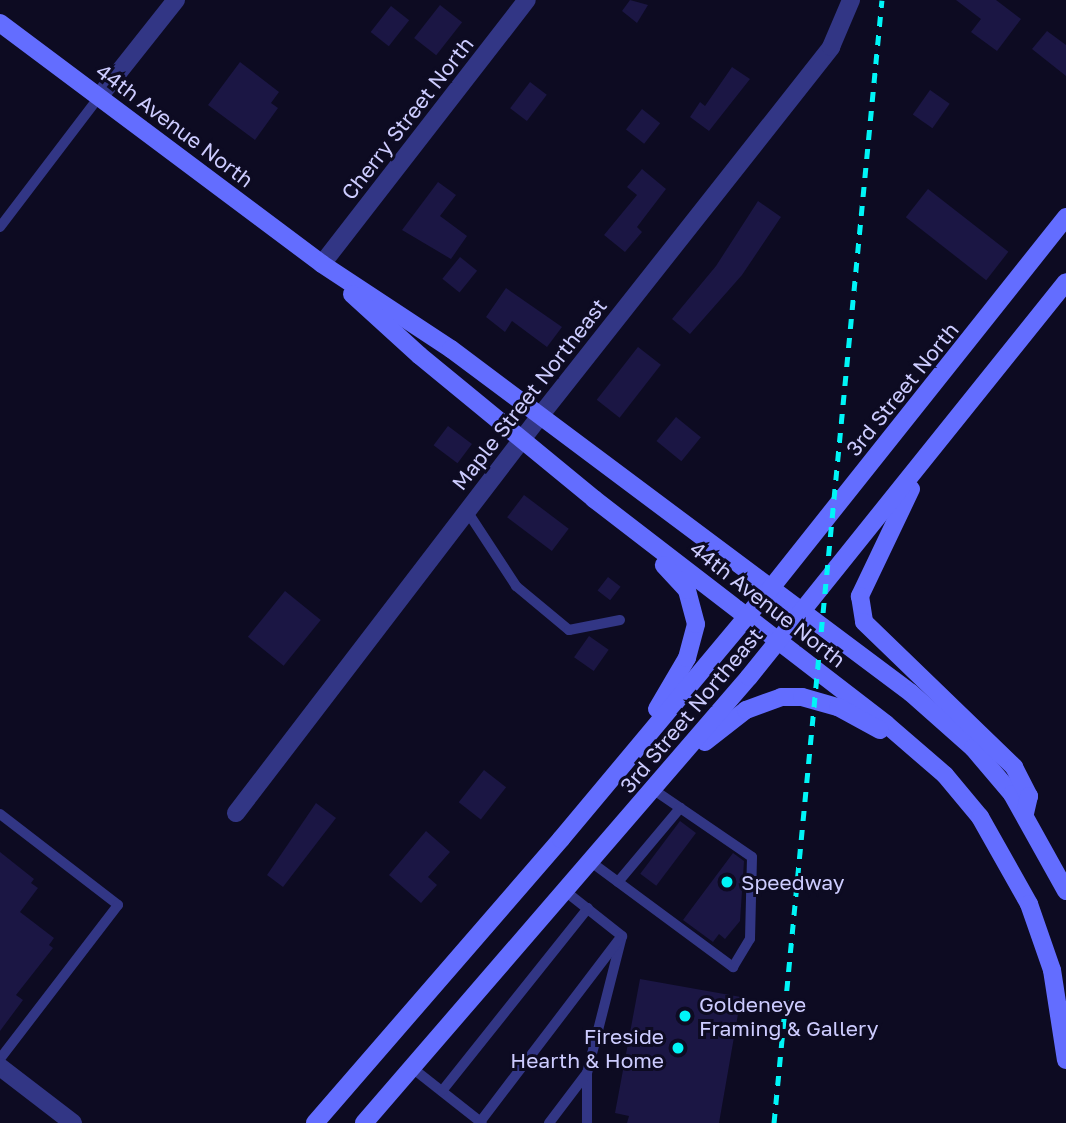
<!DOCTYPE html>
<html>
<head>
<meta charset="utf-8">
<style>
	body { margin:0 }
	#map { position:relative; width:1066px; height:1123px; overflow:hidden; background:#0d0b22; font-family:"Golos Text",sans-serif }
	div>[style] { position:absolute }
	.building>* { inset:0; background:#1b1644; transform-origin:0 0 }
	.service>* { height:10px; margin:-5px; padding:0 5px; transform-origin:5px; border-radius:5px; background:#323685 }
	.minor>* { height:18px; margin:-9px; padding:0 9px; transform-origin:9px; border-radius:9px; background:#323685 }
	.secondary>* { height:18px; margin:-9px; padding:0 9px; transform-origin:9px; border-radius:9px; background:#636dff }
	.rail>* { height:5px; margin-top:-2.5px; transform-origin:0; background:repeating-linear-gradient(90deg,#00f5f7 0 10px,transparent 0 19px) }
	.dots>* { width:19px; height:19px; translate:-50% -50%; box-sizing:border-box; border:4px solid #0d0b22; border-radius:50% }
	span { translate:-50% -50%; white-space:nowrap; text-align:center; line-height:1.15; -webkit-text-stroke:6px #0d0b22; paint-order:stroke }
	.street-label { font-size:21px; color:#cdccff }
	.poi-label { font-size:21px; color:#cdccff }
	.left { translate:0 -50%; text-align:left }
	.right { translate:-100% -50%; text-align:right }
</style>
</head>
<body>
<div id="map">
	<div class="building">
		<div style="clip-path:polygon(630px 0,648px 5px,637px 23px,622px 11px)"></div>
		<div style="clip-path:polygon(956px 0,996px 0,1021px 19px,997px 51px,971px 32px,981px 19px)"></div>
		<div style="left:440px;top:5px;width:28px;height:42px;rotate:38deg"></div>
		<div style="left:391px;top:6px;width:23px;height:33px;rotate:38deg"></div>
		<div style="clip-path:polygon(1047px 31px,1066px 45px,1066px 76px,1032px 49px)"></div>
		<div style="clip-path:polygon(240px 62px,279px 92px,271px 103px,278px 108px,255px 140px,208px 105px)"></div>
		<div style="clip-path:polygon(732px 67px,750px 79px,709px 131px,690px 117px,700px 102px,705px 106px)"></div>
		<div style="left:530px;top:82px;width:21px;height:33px;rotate:37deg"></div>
		<div style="left:930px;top:90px;width:24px;height:30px;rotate:35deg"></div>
		<div style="left:642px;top:109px;width:23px;height:26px;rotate:38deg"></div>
		<div style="clip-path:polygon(642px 169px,666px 189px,637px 227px,642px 232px,625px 252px,604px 235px,637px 195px,627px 187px)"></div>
		<div style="clip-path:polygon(438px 182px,456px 195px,440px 216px,467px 236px,451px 259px,402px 230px)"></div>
		<div style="left:928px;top:189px;width:102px;height:36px;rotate:38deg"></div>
		<div style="clip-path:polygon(758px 201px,781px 217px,742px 275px,690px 334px,672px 319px,716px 266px)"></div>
		<div style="left:460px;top:257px;width:22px;height:28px;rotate:39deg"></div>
		<div style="clip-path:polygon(506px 288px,562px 327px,547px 347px,512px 321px,505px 332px,486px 317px)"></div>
		<div style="left:638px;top:347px;width:29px;height:67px;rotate:38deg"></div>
		<div style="left:676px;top:417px;width:32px;height:31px;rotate:39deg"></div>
		<div style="left:448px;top:426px;width:30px;height:24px;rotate:37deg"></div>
		<div style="left:524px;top:495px;width:56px;height:28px;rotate:37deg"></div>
		<div style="left:608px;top:577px;width:16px;height:17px;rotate:38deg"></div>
		<div style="left:285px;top:591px;width:46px;height:59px;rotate:39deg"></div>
		<div style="left:589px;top:636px;width:24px;height:26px;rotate:35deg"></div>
		<div style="left:484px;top:770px;width:28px;height:41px;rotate:38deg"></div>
		<div style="clip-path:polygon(316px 803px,336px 818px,283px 887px,267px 875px)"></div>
		<div style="left:680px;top:821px;width:20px;height:66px;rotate:37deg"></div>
		<div style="clip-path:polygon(426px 831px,450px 852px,428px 877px,437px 885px,421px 903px,389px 875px)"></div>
		<div style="clip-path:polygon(0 852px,34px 879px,31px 883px,38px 888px,20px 912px,54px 938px,49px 945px,53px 948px,16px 995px,23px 1000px,0 1031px)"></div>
		<div style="clip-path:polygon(733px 853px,744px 861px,740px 921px,725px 939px,719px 934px,713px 942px,683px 920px)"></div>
		<div style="clip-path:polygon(640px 979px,741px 997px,719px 1123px,627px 1123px,629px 1116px,615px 1113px)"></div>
	</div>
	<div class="service">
		<div style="left:0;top:227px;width:163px;rotate:-52.7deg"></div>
		<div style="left:467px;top:511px;width:90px;rotate:56.8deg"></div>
		<div style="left:516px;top:586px;width:69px;rotate:39.7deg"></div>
		<div style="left:569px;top:630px;width:52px;rotate:-11.1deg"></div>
		<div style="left:0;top:814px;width:149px;rotate:37.6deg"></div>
		<div style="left:118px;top:905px;width:194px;rotate:127.5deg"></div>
		<div style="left:591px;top:862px;width:177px;rotate:36.5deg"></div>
		<div style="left:733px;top:967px;width:33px;rotate:-59deg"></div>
		<div style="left:750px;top:939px;width:82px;rotate:-88.6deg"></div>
		<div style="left:752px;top:857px;width:119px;rotate:-145.6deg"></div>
		<div style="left:618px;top:882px;width:97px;rotate:-50deg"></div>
		<div style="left:565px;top:891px;width:73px;rotate:38.3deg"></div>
		<div style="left:622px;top:936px;width:141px;rotate:104.3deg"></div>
		<div style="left:587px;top:1073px;width:50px;rotate:90deg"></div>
		<div style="left:411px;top:1067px;width:90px;rotate:38.3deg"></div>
		<div style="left:442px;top:1091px;width:234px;rotate:-51.4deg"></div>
		<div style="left:480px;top:1122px;width:228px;rotate:-52.7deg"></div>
		<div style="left:549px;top:1123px;width:63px;rotate:-52.8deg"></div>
	</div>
	<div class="minor">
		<div style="left:99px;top:97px;width:124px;rotate:-51.6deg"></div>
		<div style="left:322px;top:264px;width:334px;rotate:-52.2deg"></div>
		<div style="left:236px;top:813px;width:500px;rotate:-52.56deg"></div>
		<div style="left:540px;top:416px;width:470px;rotate:-51.7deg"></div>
		<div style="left:831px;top:47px;width:51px;rotate:-66.9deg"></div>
		<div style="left:0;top:1067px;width:92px;rotate:37.5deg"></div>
	</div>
	<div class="secondary">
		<div style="left:0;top:23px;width:402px;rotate:36.8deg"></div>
		<div style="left:322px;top:264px;width:154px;rotate:33.4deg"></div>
		<div style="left:451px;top:349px;width:574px;rotate:36.79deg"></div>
		<div style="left:911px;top:693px;width:83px;rotate:41.6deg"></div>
		<div style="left:973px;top:748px;width:60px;rotate:49.7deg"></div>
		<div style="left:1012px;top:794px;width:111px;rotate:60.9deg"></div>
		<div style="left:352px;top:294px;width:91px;rotate:42.3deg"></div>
		<div style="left:419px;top:355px;width:227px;rotate:39.4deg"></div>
		<div style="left:594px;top:499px;width:369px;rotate:37.6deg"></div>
		<div style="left:886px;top:724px;width:78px;rotate:40.8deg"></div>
		<div style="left:945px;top:775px;width:55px;rotate:50.2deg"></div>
		<div style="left:980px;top:817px;width:100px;rotate:60.6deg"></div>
		<div style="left:1029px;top:904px;width:70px;rotate:70.8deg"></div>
		<div style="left:1052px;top:970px;width:91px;rotate:81.2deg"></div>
		<div style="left:911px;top:489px;width:119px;rotate:115.5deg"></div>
		<div style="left:860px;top:596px;width:26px;rotate:81deg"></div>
		<div style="left:864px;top:622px;width:209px;rotate:44deg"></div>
		<div style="left:1014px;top:767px;width:33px;rotate:63deg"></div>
		<div style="left:1029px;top:796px;width:18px;rotate:103deg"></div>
		<div style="left:657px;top:709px;width:59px;rotate:-59.5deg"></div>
		<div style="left:687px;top:658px;width:35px;rotate:-75deg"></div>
		<div style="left:696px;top:624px;width:35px;rotate:-105deg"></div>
		<div style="left:687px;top:590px;width:34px;rotate:-133deg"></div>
		<div style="left:705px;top:742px;width:52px;rotate:-38deg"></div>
		<div style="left:746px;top:710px;width:37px;rotate:-20deg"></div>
		<div style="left:781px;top:697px;width:21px"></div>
		<div style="left:802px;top:697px;width:37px;rotate:16deg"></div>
		<div style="left:838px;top:707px;width:48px;rotate:28.7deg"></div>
		<div style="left:315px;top:1123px;width:376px;rotate:-49.1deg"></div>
		<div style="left:561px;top:839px;width:327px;rotate:-50.1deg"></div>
		<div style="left:771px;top:588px;width:474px;rotate:-51.5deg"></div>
		<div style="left:364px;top:1123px;width:589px;rotate:-49.2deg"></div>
		<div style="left:749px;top:677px;width:506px;rotate:-51.25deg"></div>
	</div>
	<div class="rail">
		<div style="left:774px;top:1123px;width:1128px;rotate:-84.51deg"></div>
	</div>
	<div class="dots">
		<div style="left:727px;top:882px;background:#00f5f7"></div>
		<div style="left:685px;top:1016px;background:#00f5f7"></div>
		<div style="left:678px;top:1048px;background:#00f5f7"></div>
	</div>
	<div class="street-label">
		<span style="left:407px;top:118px;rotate:-52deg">Cherry Street North</span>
		<span style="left:175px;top:125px;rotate:37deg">44th Avenue North</span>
		<span style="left:902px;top:389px;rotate:-51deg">3rd Street North</span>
		<span style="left:529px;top:394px;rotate:-52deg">Maple Street Northeast</span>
		<span style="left:768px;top:604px;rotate:38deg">44th Avenue North</span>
		<span style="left:691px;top:710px;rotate:-50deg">3rd Street Northeast</span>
	</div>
	<div class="poi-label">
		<span class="left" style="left:741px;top:882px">Speedway</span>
		<span class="left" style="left:699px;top:1016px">Goldeneye<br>Framing &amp; Gallery</span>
		<span class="right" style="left:664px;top:1048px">Fireside<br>Hearth &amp; Home</span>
	</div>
</div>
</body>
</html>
